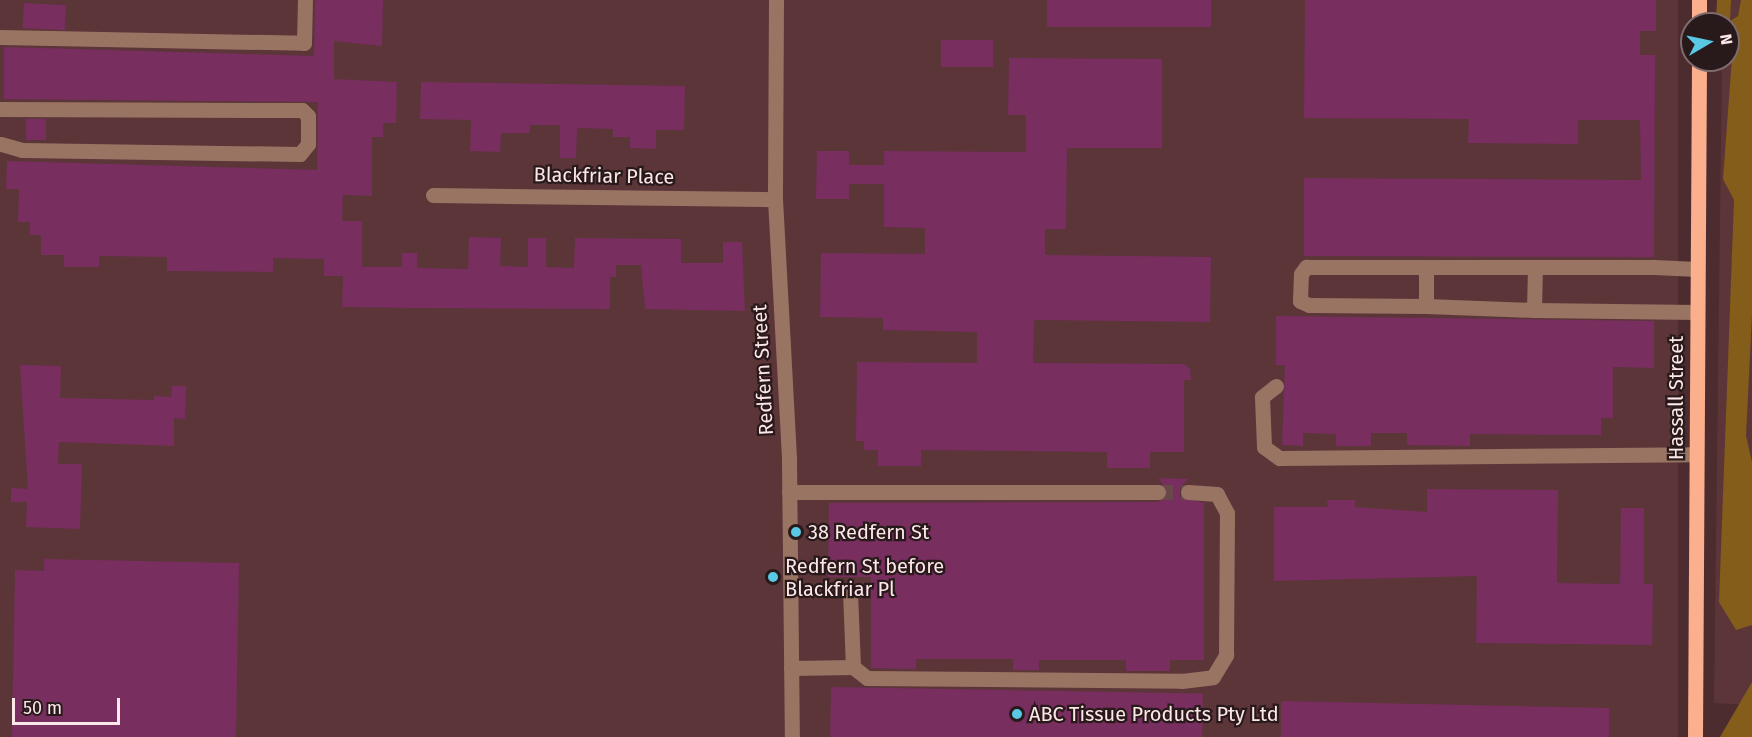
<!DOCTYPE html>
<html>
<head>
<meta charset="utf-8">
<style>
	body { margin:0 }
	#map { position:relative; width:1752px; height:737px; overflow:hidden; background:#4d2c2f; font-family:"Fira Sans",sans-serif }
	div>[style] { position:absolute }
	.built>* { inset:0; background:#5c3539; transform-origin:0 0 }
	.forest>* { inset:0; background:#835d19 }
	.building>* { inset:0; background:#782e5f; transform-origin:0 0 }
	.minor-tunnel>* { height:15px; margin-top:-7.5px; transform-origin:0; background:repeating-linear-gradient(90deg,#68484b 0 15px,transparent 0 23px) }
	.minor>* { height:15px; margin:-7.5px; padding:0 7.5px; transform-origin:7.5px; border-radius:7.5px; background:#997463 }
	.major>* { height:15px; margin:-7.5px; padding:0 7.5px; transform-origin:7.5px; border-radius:7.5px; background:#fbaf8c }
	.dots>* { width:16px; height:16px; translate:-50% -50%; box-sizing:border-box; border:3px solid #28191a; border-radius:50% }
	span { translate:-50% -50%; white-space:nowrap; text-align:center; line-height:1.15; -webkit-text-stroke:4.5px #28191a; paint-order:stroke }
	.street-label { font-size:20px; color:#fee7e9 }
	.poi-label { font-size:20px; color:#fee7e9 }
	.left { translate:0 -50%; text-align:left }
	.north { position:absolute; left:1680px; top:12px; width:60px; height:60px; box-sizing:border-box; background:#28191a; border:2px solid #7e6b6d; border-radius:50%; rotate:81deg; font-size:16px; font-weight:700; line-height:24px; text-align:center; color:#fee7e9 }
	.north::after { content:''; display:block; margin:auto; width:21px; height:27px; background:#59c8e4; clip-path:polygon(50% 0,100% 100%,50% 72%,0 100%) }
	.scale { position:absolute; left:12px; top:698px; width:108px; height:27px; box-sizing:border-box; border:3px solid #fee7e9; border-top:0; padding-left:8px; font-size:18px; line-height:21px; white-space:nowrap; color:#fee7e9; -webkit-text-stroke:4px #28191a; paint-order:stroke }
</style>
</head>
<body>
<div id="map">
	<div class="built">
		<div style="left:0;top:0;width:1678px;height:737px"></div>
		<div style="clip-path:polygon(1727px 0,1752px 0,1752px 705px,1714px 703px,1722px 62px,1728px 60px)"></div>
	</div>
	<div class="forest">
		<div style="clip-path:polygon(1717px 0,1731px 0,1730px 21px,1738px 16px,1741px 0,1752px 0,1752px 314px,1746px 436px,1752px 462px,1752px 625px,1736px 630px,1719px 602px,1734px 200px,1723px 179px,1733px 44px,1728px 24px,1716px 22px)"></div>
		<div style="clip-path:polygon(1752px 682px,1752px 737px,1720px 737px)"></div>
	</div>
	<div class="building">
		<div style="clip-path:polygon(315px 0,383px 0,382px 46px,334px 41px,334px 79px,397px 82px,396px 123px,383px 123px,383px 137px,372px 137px,372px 196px,343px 195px,342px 221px,362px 221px,362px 267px,402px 267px,402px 253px,417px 253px,417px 268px,468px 269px,469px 237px,501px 238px,500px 266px,528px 267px,528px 238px,546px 238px,546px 267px,574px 268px,575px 238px,681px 239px,681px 263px,723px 263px,723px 242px,742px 242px,745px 311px,645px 309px,641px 265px,616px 265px,616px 277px,610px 277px,610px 309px,416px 308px,342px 307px,343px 276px,324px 276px,324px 259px,273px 258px,273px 272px,167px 271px,167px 257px,99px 256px,99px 267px,64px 267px,64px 255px,41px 255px,41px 235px,30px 235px,30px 222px,18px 222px,19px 189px,6px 189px,7px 161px,317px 170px,318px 102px,4px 99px,4px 47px,314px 56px)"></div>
		<div style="left:1047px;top:0;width:164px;height:27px"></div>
		<div style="clip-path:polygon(1305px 0,1656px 0,1656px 31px,1640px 31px,1640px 55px,1655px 55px,1654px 257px,1304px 256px,1304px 178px,1641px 180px,1640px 120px,1578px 120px,1578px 144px,1468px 143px,1469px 119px,1304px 118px)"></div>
		<div style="left:24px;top:3px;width:42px;height:25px;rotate:3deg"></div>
		<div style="left:941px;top:40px;width:52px;height:27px"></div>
		<div style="clip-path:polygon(1009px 58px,1162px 59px,1162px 148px,1067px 148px,1066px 229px,1045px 229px,1045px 255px,1211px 257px,1210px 322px,1034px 320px,1033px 363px,1184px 364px,1190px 369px,1191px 380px,1184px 380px,1184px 452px,1150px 452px,1150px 468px,1107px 468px,1107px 452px,921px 450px,921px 466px,878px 466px,878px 450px,864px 450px,864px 441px,856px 441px,857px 362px,977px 363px,977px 332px,883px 330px,883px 318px,820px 317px,821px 253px,925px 254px,925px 228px,884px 227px,884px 184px,849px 184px,849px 199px,816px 199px,817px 151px,849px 151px,849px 165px,884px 165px,884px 151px,1026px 152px,1026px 115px,1008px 115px)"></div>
		<div style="clip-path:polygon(421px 82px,685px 86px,684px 130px,656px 130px,656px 149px,630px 148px,630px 137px,613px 137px,613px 129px,577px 128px,576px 158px,560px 158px,560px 125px,530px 125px,530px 133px,501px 133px,500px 152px,470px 151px,471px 120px,420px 119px)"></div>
		<div style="left:26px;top:119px;width:20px;height:21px"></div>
		<div style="clip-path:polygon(1276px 316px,1654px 321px,1654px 368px,1613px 367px,1613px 418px,1601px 418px,1601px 435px,1470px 434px,1470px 446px,1407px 445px,1407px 433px,1371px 433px,1371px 446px,1336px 446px,1336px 434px,1303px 433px,1303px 446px,1282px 445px,1285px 365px,1276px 365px)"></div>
		<div style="clip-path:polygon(20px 365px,61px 366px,60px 398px,154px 400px,154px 396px,171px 397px,172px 386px,186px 386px,185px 419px,174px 418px,174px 446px,59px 442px,58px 464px,82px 464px,80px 529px,26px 527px,27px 502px,11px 502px,11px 488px,28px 489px)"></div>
		<div style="clip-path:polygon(1158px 478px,1188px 479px,1180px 487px,1180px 497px,1204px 503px,1204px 660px,1170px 660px,1170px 671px,1126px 671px,1126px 660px,1039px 660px,1039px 670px,1013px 670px,1013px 659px,916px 659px,916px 669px,871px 668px,871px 577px,828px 577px,829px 503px,1158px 502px,1168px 491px)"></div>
		<div style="clip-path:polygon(1427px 489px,1558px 490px,1557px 583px,1620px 584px,1621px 508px,1644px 508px,1644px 584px,1653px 584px,1652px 645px,1476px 643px,1477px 576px,1274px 581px,1274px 507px,1328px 507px,1327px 500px,1355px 500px,1355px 507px,1427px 512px)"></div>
		<div style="clip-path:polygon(44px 559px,239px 563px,236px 737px,12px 737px,15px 570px,44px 571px)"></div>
		<div style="left:831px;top:687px;width:372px;height:50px;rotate:1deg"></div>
		<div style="clip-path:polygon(1281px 701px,1609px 708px,1609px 737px,1281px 737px)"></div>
	</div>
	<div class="minor-tunnel">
		<div style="left:1158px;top:492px;width:30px"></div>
	</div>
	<div class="minor">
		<div style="left:776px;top:0;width:199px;rotate:90.3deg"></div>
		<div style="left:775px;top:199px;width:262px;rotate:86.9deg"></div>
		<div style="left:789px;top:461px;width:276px;rotate:89.4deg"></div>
		<div style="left:0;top:37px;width:304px;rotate:1.1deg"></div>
		<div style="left:304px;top:43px;width:43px;rotate:-88.7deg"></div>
		<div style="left:0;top:109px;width:302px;rotate:0.2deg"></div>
		<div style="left:302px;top:110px;width:8px;rotate:45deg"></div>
		<div style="left:308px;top:116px;width:28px;rotate:90deg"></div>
		<div style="left:308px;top:144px;width:13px;rotate:129deg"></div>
		<div style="left:300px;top:154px;width:278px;rotate:-179.2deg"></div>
		<div style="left:22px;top:150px;width:22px;rotate:-164deg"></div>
		<div style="left:433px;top:195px;width:342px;rotate:0.7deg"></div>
		<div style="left:1426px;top:267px;width:39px;rotate:90deg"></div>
		<div style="left:1426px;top:306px;width:117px;rotate:-179.5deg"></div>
		<div style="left:1309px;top:305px;width:10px;rotate:-156deg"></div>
		<div style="left:1300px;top:301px;width:27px;rotate:-88deg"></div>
		<div style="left:1301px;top:274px;width:9px;rotate:-54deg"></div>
		<div style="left:1306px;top:267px;width:348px"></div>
		<div style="left:1654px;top:267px;width:43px;rotate:2.7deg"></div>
		<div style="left:1426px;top:306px;width:108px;rotate:2.1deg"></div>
		<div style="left:1534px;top:310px;width:43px;rotate:-88.7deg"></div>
		<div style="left:1534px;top:310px;width:163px;rotate:0.7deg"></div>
		<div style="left:1276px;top:386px;width:18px;rotate:142deg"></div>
		<div style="left:1262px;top:397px;width:50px;rotate:87.7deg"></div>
		<div style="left:1264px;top:447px;width:19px;rotate:36deg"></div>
		<div style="left:1279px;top:458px;width:417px;rotate:-0.5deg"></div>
		<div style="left:789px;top:492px;width:369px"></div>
		<div style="left:850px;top:592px;width:75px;rotate:87.7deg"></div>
		<div style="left:791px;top:668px;width:62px;rotate:-0.9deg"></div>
		<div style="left:853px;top:667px;width:18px;rotate:38deg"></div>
		<div style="left:867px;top:678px;width:315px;rotate:0.5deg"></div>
		<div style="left:1182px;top:681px;width:31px;rotate:-7deg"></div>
		<div style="left:1213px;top:677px;width:26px;rotate:-59deg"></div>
		<div style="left:1226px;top:655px;width:142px;rotate:-89.6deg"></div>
		<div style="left:1227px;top:513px;width:21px;rotate:-118deg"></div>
		<div style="left:1217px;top:494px;width:29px;rotate:-176deg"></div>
	</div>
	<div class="major">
		<div style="left:1699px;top:24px;width:24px;rotate:-90deg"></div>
		<div style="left:1695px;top:737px;width:677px;rotate:-89.66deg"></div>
	</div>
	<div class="dots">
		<div style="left:796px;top:532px;background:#59c8e4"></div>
		<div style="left:773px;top:577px;background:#59c8e4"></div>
		<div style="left:1017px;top:714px;background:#59c8e4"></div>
	</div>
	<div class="street-label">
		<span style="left:604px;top:176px;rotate:1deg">Blackfriar Place</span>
		<span style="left:763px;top:370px;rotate:-93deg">Redfern Street</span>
		<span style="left:1676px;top:398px;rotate:-90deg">Hassall Street</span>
	</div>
	<div class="poi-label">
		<span class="left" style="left:808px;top:532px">38 Redfern St</span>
		<span class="left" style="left:785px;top:578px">Redfern St before<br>Blackfriar Pl</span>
		<span class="left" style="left:1029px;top:714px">ABC Tissue Products Pty Ltd</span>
	</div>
	<div class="north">N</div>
	<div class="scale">50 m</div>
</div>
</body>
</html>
